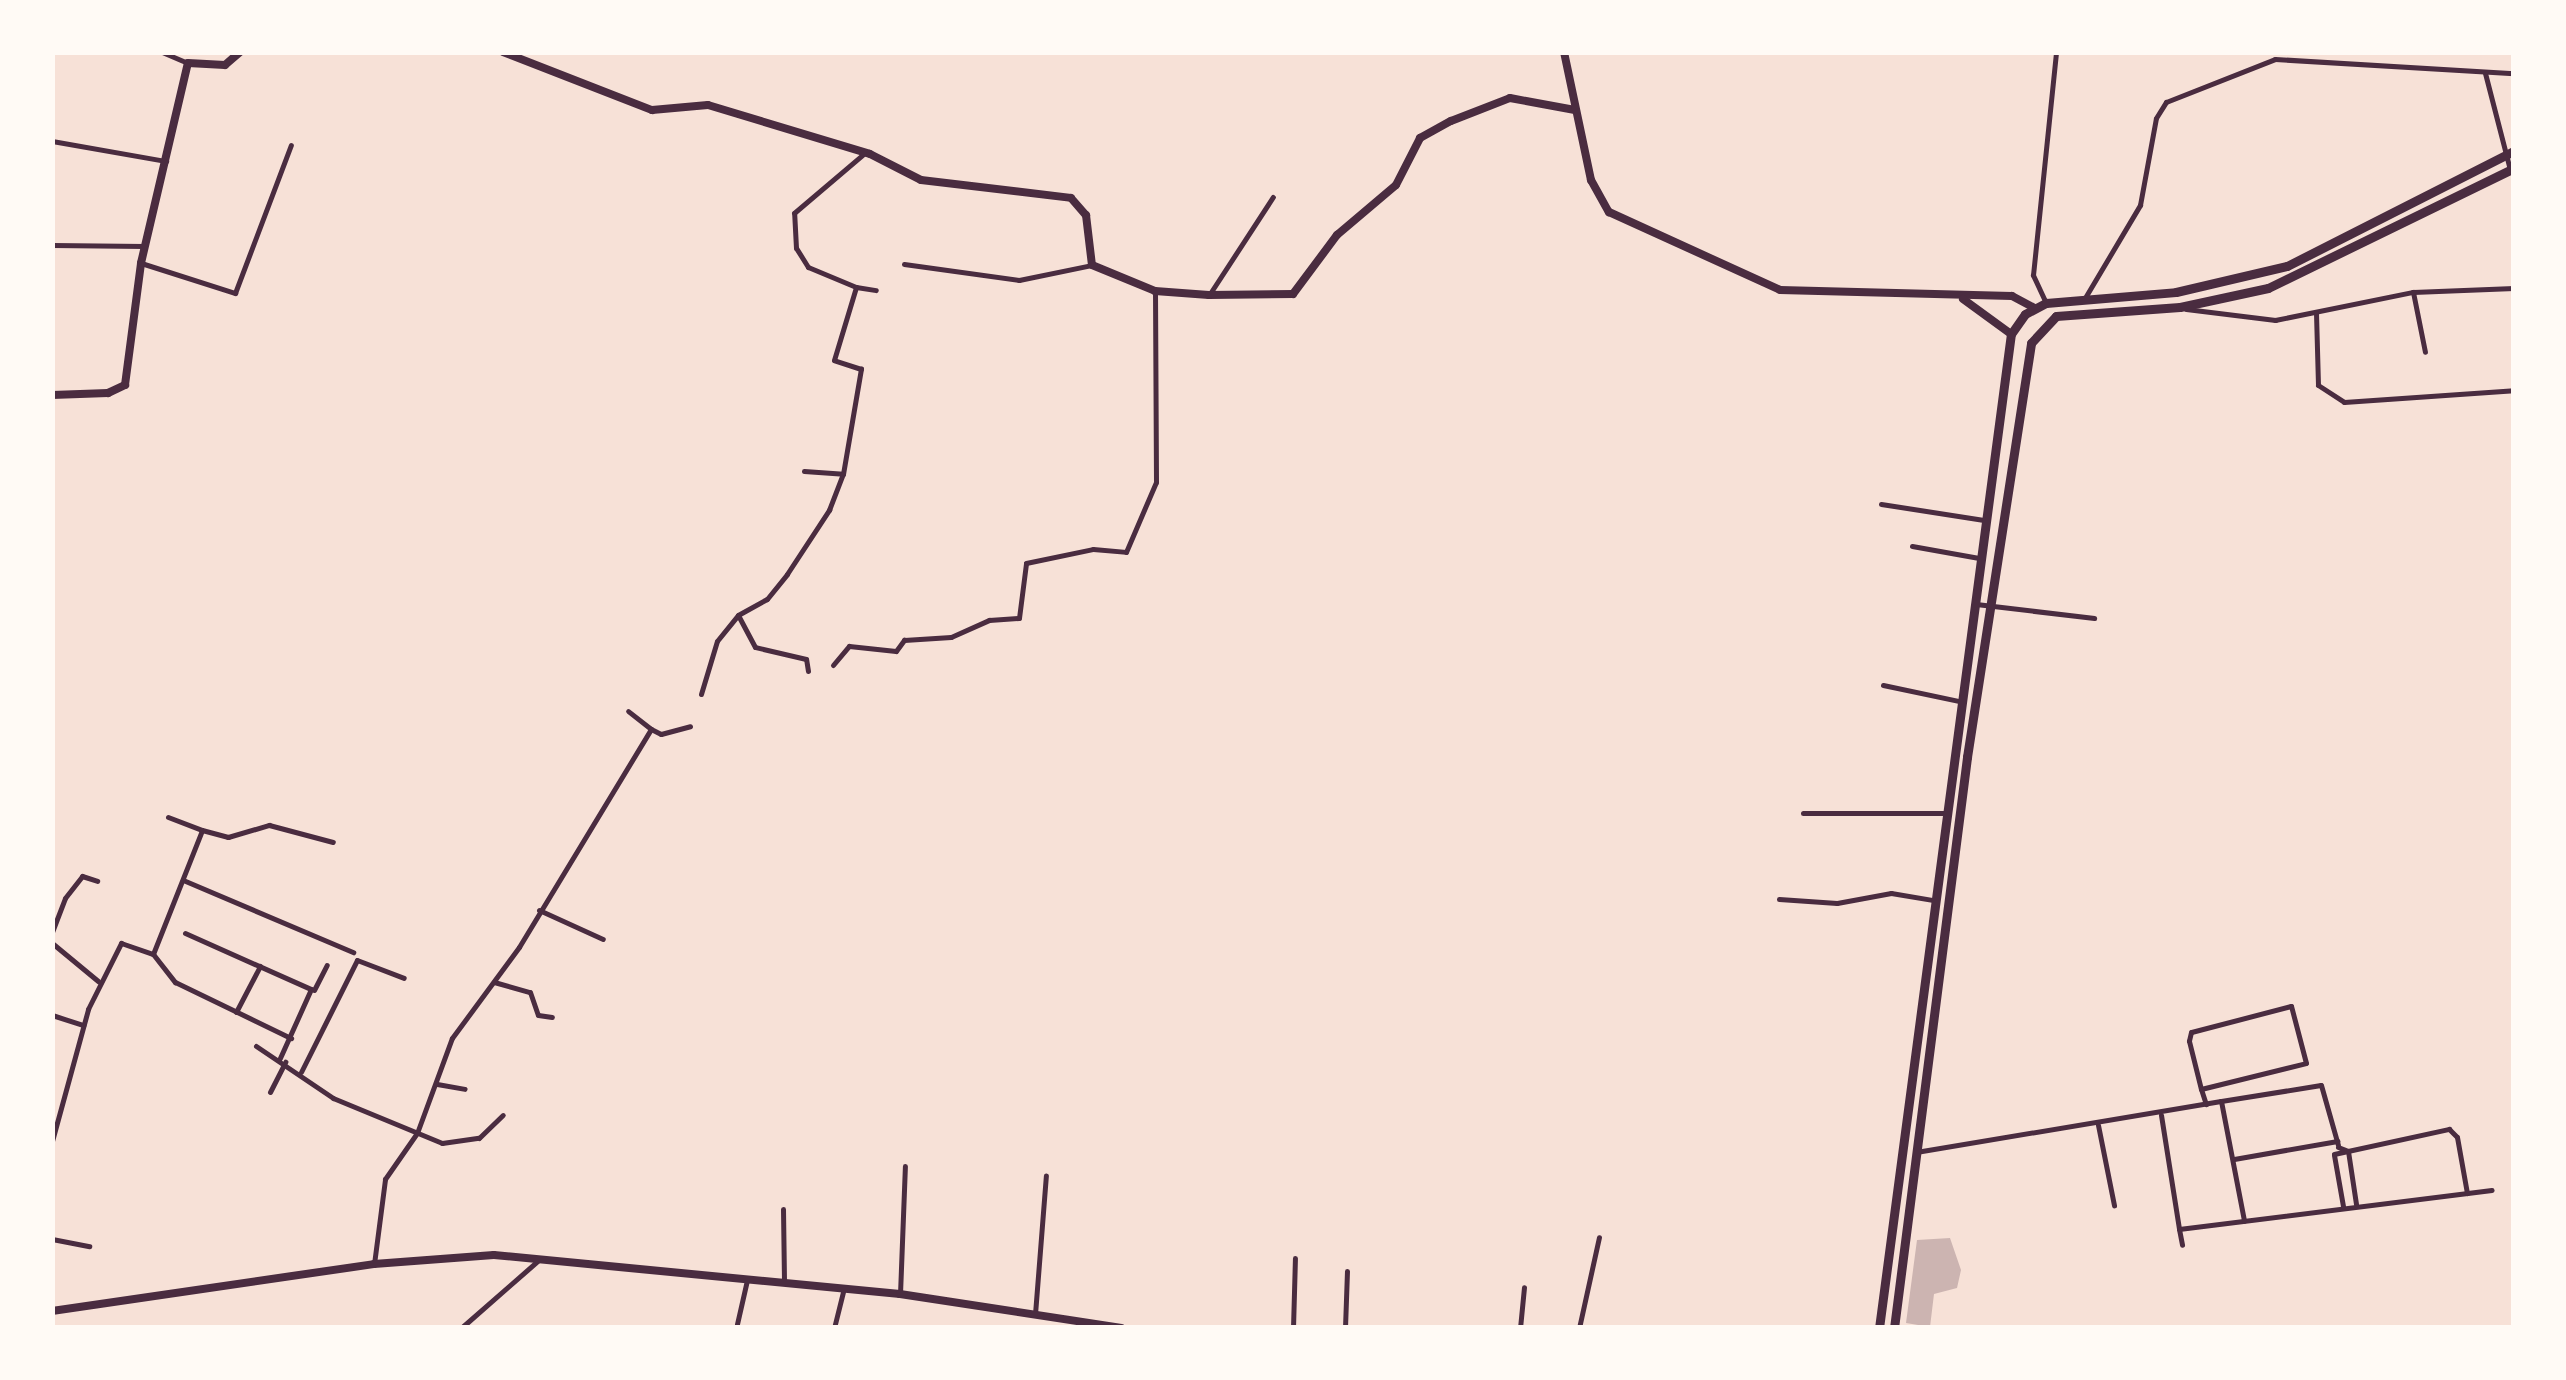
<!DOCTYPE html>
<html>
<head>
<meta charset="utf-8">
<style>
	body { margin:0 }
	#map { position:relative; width:2566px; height:1380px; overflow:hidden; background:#f7e1d7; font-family:Arial,sans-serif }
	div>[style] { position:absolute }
	.building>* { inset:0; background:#ccb4b1 }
	.minor>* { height:5px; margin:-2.5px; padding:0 2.5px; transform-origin:2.5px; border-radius:2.5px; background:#4a2c40 }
	.tertiary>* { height:8px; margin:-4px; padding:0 4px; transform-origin:4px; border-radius:4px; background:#4a2c40 }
	.secondary>* { height:8px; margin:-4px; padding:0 4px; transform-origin:4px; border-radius:4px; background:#4a2c40 }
	.trunk>* { height:9px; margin:-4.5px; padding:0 4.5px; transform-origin:4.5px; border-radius:4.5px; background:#4a2c40 }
	span { translate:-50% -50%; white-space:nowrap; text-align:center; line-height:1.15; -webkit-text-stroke:8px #fffaf5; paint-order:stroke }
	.frame { position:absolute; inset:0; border:55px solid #fffaf5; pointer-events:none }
</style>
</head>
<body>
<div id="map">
	<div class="building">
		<i style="clip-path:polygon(1950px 1238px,1961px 1270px,1957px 1288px,1934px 1294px,1930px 1327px,1906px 1323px,1917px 1240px)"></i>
	</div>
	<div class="minor">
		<i style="left:162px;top:52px;width:28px;rotate:23deg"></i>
		<i style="left:2485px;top:73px;width:100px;rotate:75.5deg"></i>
		<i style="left:52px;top:141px;width:116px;rotate:10deg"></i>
		<i style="left:52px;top:245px;width:92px;rotate:0.6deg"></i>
		<i style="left:141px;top:263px;width:99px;rotate:17.7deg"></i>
		<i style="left:235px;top:293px;width:158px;rotate:-69.3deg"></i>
		<i style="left:904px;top:264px;width:116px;rotate:7.9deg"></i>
		<i style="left:1019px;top:280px;width:75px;rotate:-11.6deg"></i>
		<i style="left:856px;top:287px;width:20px;rotate:9deg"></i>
		<i style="left:2413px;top:292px;width:61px;rotate:78.7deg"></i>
		<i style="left:1209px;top:295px;width:117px;rotate:-56.9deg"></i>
		<i style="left:2086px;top:296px;width:106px;rotate:-59.3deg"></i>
		<i style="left:2140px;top:205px;width:88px;rotate:-79.6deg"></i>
		<i style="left:2156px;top:118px;width:19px;rotate:-58deg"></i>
		<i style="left:2166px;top:102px;width:117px;rotate:-21.5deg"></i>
		<i style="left:2275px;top:59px;width:239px;rotate:3.4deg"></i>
		<i style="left:2046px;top:303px;width:31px;rotate:-115deg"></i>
		<i style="left:2033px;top:275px;width:224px;rotate:-84.1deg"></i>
		<i style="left:2186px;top:309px;width:90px;rotate:7deg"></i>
		<i style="left:2275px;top:320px;width:141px;rotate:-11.5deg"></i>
		<i style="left:2413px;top:292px;width:101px;rotate:-2.3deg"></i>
		<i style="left:2316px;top:313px;width:72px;rotate:88.4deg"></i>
		<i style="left:2318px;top:385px;width:31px;rotate:33deg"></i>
		<i style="left:2344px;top:402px;width:170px;rotate:-4deg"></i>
		<i style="left:804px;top:471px;width:39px;rotate:4deg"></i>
		<i style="left:843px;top:474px;width:107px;rotate:-80.3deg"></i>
		<i style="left:861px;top:369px;width:28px;rotate:-162deg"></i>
		<i style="left:834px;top:360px;width:76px;rotate:-73.2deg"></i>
		<i style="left:856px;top:287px;width:52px;rotate:-157.4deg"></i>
		<i style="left:808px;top:267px;width:22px;rotate:-122deg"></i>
		<i style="left:796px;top:248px;width:35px;rotate:-93deg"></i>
		<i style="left:794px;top:213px;width:94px;rotate:-40.3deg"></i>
		<i style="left:1881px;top:504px;width:104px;rotate:8.8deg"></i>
		<i style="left:1912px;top:546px;width:68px;rotate:10.2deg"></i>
		<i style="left:1976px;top:604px;width:119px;rotate:6.8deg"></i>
		<i style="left:833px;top:665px;width:25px;rotate:-50deg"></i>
		<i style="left:849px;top:646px;width:47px;rotate:6.1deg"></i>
		<i style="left:896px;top:651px;width:14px;rotate:-54deg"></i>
		<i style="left:904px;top:640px;width:47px;rotate:-3.7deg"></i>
		<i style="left:951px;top:637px;width:42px;rotate:-24.1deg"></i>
		<i style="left:989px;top:620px;width:30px;rotate:-4deg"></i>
		<i style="left:1019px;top:618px;width:55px;rotate:-82.7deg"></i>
		<i style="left:1026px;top:563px;width:68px;rotate:-11.8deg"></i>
		<i style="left:1093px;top:549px;width:33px;rotate:5deg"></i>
		<i style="left:1126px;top:552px;width:76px;rotate:-66.8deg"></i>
		<i style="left:1156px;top:482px;width:191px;rotate:-90.3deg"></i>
		<i style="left:808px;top:671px;width:12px;rotate:-99deg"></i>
		<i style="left:806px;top:659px;width:52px;rotate:-166.8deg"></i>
		<i style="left:755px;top:647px;width:36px;rotate:-118deg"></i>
		<i style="left:738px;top:615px;width:33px;rotate:-29deg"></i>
		<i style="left:767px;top:599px;width:32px;rotate:-51deg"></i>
		<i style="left:787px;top:574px;width:77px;rotate:-56.7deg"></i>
		<i style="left:829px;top:510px;width:39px;rotate:-69deg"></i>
		<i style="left:1883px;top:685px;width:78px;rotate:11.9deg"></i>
		<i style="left:701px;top:694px;width:55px;rotate:-73.2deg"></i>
		<i style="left:717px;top:641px;width:33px;rotate:-51deg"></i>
		<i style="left:651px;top:729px;width:11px;rotate:27deg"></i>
		<i style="left:661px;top:734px;width:30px;rotate:-15deg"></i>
		<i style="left:1803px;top:813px;width:141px"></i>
		<i style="left:168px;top:817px;width:36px;rotate:21deg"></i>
		<i style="left:183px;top:880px;width:185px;rotate:23deg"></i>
		<i style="left:1779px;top:899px;width:58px;rotate:3.9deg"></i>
		<i style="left:1837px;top:903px;width:55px;rotate:-10.5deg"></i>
		<i style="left:1891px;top:893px;width:43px;rotate:9.5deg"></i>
		<i style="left:539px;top:910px;width:70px;rotate:24.4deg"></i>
		<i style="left:52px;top:932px;width:36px;rotate:-69deg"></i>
		<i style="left:65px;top:898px;width:28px;rotate:-52deg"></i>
		<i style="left:82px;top:876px;width:16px;rotate:18deg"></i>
		<i style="left:185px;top:933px;width:138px;rotate:24deg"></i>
		<i style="left:311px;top:989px;width:76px;rotate:114.2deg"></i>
		<i style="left:52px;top:943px;width:60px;rotate:39.6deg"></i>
		<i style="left:153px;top:954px;width:133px;rotate:-68.4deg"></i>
		<i style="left:202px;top:830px;width:27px;rotate:15deg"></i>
		<i style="left:228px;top:837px;width:43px;rotate:-16.3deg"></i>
		<i style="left:269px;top:825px;width:66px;rotate:14.9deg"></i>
		<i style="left:494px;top:982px;width:37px;rotate:16deg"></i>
		<i style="left:530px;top:992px;width:24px;rotate:71deg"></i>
		<i style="left:538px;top:1015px;width:14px;rotate:8deg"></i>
		<i style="left:314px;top:990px;width:28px;rotate:-63deg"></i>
		<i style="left:236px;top:1012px;width:52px;rotate:-62.4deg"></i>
		<i style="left:52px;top:1015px;width:33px;rotate:18deg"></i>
		<i style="left:256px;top:1046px;width:93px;rotate:34deg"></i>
		<i style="left:333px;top:1098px;width:118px;rotate:22.4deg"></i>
		<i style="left:442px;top:1143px;width:37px;rotate:-8deg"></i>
		<i style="left:479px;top:1138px;width:33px;rotate:-44deg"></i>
		<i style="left:301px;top:1072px;width:125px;rotate:-63.4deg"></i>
		<i style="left:357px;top:960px;width:50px;rotate:21deg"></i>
		<i style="left:437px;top:1084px;width:28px;rotate:10deg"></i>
		<i style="left:2201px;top:1089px;width:108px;rotate:-13.9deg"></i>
		<i style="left:2306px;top:1063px;width:59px;rotate:-104.7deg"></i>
		<i style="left:2291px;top:1006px;width:103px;rotate:165.4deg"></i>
		<i style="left:2191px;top:1032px;width:9px;rotate:103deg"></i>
		<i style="left:2189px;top:1041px;width:49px;rotate:76deg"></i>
		<i style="left:2201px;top:1089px;width:16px;rotate:72deg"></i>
		<i style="left:270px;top:1092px;width:34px;rotate:-63deg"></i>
		<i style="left:2221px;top:1101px;width:101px;rotate:-9.1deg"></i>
		<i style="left:2321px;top:1085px;width:62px;rotate:74.2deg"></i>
		<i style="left:2161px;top:1115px;width:115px;rotate:81deg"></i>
		<i style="left:2179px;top:1229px;width:315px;rotate:-7.1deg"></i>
		<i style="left:2098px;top:1125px;width:82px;rotate:78.7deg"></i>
		<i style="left:52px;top:1141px;width:137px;rotate:-74.7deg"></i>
		<i style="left:88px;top:1009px;width:74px;rotate:-63.4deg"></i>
		<i style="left:121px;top:943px;width:34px;rotate:19deg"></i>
		<i style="left:153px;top:954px;width:36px;rotate:52deg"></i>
		<i style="left:175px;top:982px;width:129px;rotate:25.8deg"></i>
		<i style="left:2338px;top:1147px;width:11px;rotate:22deg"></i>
		<i style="left:2348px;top:1151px;width:54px;rotate:81.4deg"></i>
		<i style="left:1916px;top:1152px;width:309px;rotate:-9.5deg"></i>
		<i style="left:2221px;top:1101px;width:122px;rotate:79.1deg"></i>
		<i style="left:2334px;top:1154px;width:118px;rotate:-12.3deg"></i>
		<i style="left:2449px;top:1129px;width:11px;rotate:45deg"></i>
		<i style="left:2457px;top:1137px;width:57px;rotate:79.9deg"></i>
		<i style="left:2334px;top:1155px;width:52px;rotate:80deg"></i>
		<i style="left:2234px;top:1159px;width:105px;rotate:-9.9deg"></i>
		<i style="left:783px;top:1209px;width:72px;rotate:89.2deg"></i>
		<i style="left:2179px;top:1229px;width:16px;rotate:79deg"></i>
		<i style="left:52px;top:1239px;width:38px;rotate:11deg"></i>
		<i style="left:374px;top:1264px;width:86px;rotate:-82.6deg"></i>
		<i style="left:385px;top:1179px;width:56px;rotate:-55.2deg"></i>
		<i style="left:417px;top:1133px;width:101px;rotate:-69.8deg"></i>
		<i style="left:452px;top:1038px;width:113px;rotate:-53.6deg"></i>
		<i style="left:519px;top:947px;width:255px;rotate:-58.8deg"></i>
		<i style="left:651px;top:729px;width:29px;rotate:-142deg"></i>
		<i style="left:900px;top:1294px;width:128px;rotate:-87.8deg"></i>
		<i style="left:1035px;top:1314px;width:139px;rotate:-85.5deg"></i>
		<i style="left:737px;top:1324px;width:45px;rotate:-77.2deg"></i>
		<i style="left:461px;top:1328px;width:106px;rotate:-41.2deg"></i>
		<i style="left:834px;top:1328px;width:41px;rotate:-76deg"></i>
		<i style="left:1293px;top:1328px;width:70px;rotate:-88.4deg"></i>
		<i style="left:1345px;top:1328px;width:57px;rotate:-88deg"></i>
		<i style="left:1520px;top:1328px;width:41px;rotate:-84.4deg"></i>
		<i style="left:1579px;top:1328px;width:93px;rotate:-77.6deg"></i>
	</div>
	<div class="tertiary">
		<i style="left:503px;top:52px;width:160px;rotate:21.3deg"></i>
		<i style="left:652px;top:110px;width:56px;rotate:-5.1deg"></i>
		<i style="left:708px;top:105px;width:169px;rotate:16.8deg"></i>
		<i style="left:870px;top:154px;width:57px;rotate:27deg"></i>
		<i style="left:921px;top:180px;width:151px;rotate:6.8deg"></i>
		<i style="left:1071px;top:198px;width:23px;rotate:49deg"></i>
		<i style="left:1086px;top:215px;width:50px;rotate:83.2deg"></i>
		<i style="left:1092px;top:265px;width:68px;rotate:22.4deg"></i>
		<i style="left:1155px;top:291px;width:54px;rotate:4.2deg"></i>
		<i style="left:1209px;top:295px;width:84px;rotate:-0.7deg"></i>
		<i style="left:1293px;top:294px;width:74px;rotate:-53.3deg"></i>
		<i style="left:1337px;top:235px;width:77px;rotate:-40.3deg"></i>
		<i style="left:1396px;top:185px;width:53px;rotate:-62.9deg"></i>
		<i style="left:1420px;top:138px;width:35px;rotate:-29deg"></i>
		<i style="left:1451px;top:121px;width:63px;rotate:-21.3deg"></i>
		<i style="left:1510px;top:98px;width:66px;rotate:10.5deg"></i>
		<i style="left:1564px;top:52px;width:131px;rotate:78.1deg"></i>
		<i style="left:1591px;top:180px;width:37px;rotate:61deg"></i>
		<i style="left:1609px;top:212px;width:188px;rotate:24.5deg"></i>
		<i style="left:1780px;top:290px;width:232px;rotate:1.5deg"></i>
		<i style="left:2012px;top:296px;width:26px;rotate:28deg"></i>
		<i style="left:1963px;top:299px;width:59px;rotate:36.1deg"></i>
		<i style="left:52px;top:395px;width:56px;rotate:-2deg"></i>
		<i style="left:108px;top:393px;width:19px;rotate:-25deg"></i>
		<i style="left:125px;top:385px;width:123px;rotate:-82.5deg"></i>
		<i style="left:141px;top:263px;width:205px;rotate:-76.8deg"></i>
		<i style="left:188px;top:63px;width:37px;rotate:3deg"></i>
		<i style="left:225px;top:65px;width:20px;rotate:-41deg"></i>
	</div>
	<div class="secondary">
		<i style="left:52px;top:1311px;width:325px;rotate:-8.3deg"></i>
		<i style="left:374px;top:1264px;width:120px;rotate:-4.3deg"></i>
		<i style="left:494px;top:1255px;width:408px;rotate:5.5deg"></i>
		<i style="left:900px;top:1294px;width:224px;rotate:8.7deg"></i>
	</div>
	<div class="trunk">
		<i style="left:1879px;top:1328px;width:1003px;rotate:-82.44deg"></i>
		<i style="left:2011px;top:334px;width:24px;rotate:-55deg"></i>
		<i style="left:2025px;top:314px;width:24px;rotate:-28deg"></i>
		<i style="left:2046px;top:303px;width:130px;rotate:-4.8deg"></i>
		<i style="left:2176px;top:292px;width:114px;rotate:-13.2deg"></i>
		<i style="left:2287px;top:266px;width:254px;rotate:-26.9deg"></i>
		<i style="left:1894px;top:1328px;width:576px;rotate:-82.71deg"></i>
		<i style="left:1967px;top:757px;width:419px;rotate:-81.2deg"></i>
		<i style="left:2031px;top:343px;width:37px;rotate:-47deg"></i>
		<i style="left:2056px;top:316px;width:124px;rotate:-4.2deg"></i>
		<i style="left:2180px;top:307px;width:90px;rotate:-12.2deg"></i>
		<i style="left:2268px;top:288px;width:274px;rotate:-26deg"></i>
	</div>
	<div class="frame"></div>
</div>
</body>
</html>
